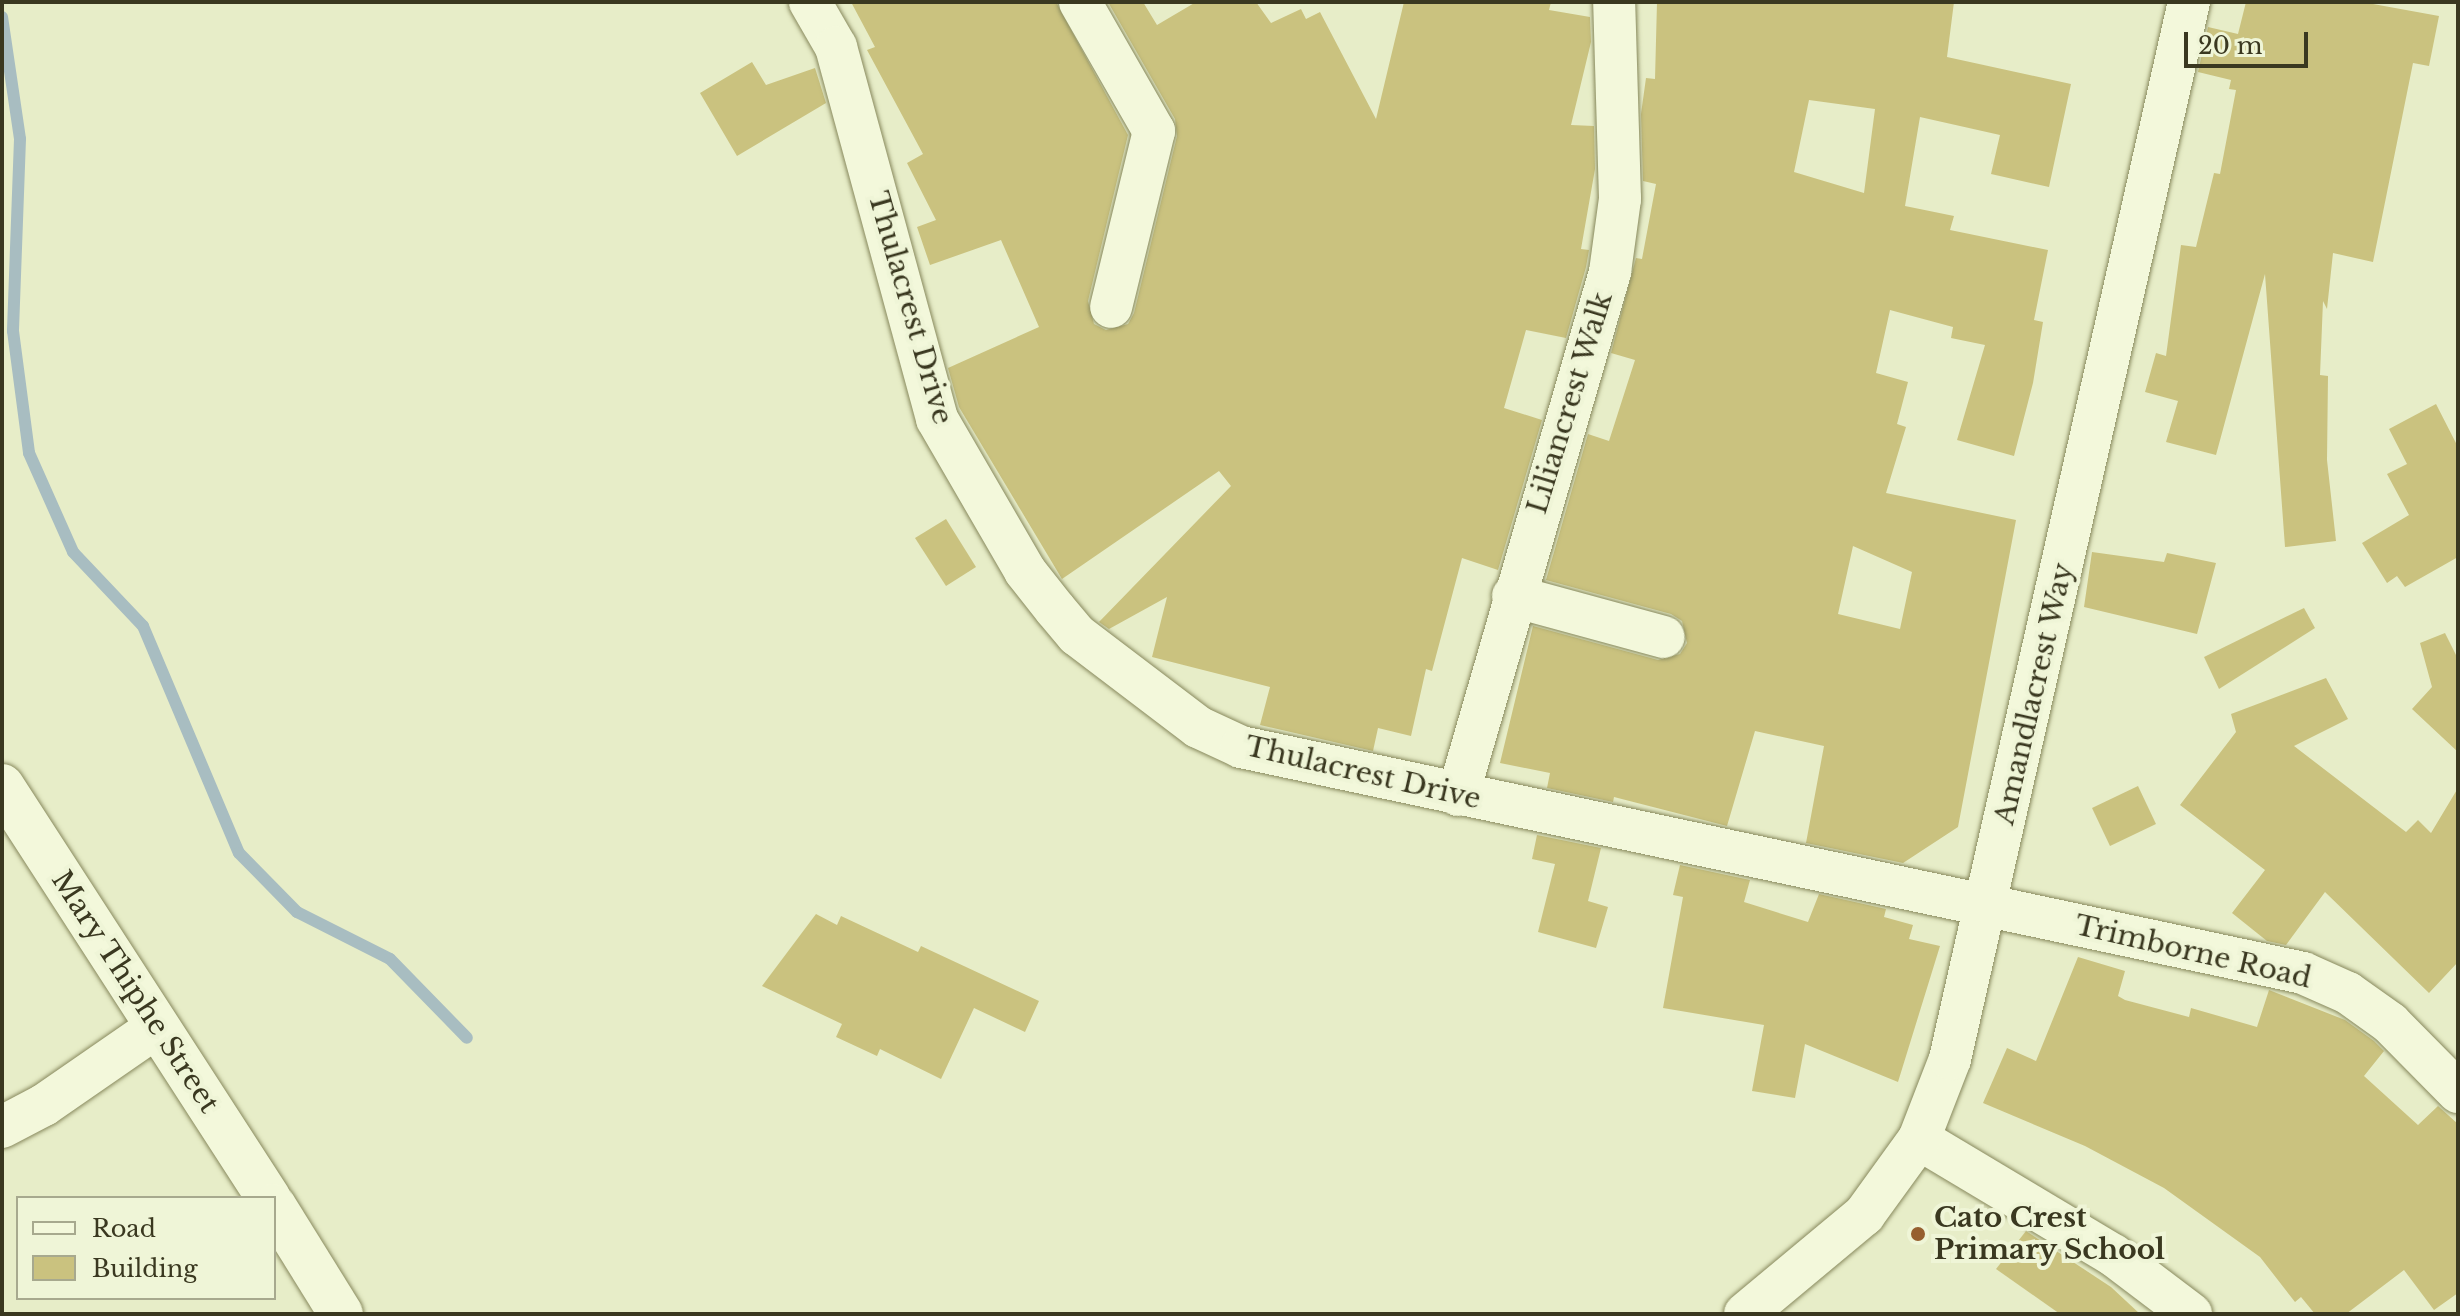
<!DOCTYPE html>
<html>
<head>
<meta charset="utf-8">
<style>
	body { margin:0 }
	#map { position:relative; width:2460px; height:1316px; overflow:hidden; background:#e7edc8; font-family:"Libre Baskerville",serif }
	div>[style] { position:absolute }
	.stream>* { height:12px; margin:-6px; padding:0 6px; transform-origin:6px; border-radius:6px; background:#a8bdc1 }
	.building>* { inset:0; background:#cac27f }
	.roads { filter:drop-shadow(0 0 2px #88895d) drop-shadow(0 0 2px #88895d) }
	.street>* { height:42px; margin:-21px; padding:0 21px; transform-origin:21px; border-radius:21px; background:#f3f8db }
	.secondary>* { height:44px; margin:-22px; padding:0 22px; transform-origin:22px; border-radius:22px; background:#f3f8db }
	.dots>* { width:22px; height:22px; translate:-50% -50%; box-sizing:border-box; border:4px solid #eff5d7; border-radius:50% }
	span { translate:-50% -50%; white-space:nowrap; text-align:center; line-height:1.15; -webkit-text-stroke:8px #eff5d7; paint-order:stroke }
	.street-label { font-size:28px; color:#3a3820 }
	.poi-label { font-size:28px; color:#3a3820; font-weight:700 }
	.left { translate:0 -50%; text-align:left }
	.frame { position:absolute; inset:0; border:4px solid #3a3820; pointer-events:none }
	.legend { position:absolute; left:16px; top:1196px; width:260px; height:104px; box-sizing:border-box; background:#eff5d7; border:2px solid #a7a98e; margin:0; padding:10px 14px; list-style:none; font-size:24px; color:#3a3820 }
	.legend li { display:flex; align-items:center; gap:16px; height:40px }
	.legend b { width:40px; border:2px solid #a7a98e }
	.scale { position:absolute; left:2184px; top:32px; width:124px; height:36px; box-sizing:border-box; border:4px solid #3a3820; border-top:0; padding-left:10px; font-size:24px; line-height:28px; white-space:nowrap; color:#3a3820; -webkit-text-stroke:6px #eff5d7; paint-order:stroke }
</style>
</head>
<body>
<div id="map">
	<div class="stream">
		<i style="left:2px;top:17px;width:123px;rotate:81.6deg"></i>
		<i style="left:20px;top:139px;width:192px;rotate:92.1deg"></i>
		<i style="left:13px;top:331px;width:123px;rotate:82.5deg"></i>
		<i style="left:29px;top:453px;width:108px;rotate:66deg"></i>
		<i style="left:73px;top:552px;width:102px;rotate:46.6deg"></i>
		<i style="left:143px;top:626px;width:246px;rotate:67.1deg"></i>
		<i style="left:239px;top:853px;width:83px;rotate:45.5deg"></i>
		<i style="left:297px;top:912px;width:104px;rotate:26.8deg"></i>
		<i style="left:390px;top:959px;width:110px;rotate:45.7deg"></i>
	</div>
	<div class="building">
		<i style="clip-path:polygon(851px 2px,1056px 2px,1128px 135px,1088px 301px,1094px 324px,1106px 330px,1128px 324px,1134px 313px,1177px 136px,1175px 119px,1108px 2px,1143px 2px,1157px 25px,1196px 2px,1256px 2px,1271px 23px,1301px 9px,1306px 19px,1320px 12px,1376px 119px,1404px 2px,1551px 2px,1549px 10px,1590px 17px,1591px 42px,1571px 125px,1594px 126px,1595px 169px,1581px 249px,1589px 250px,1586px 267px,1566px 338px,1526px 330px,1504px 408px,1542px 420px,1498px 570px,1462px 558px,1432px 671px,1426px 669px,1411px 736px,1378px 728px,1373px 751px,1260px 725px,1270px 687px,1152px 657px,1167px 597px,1109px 629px,1099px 622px,1231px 486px,1219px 471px,1062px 579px,959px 407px,948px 368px,1039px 327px,1001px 240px,930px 265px,917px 227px,936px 220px,907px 163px,923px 154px,867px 50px,875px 47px)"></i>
		<i style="clip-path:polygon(evenodd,1657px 2px,1954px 2px,1947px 57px,2071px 84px,2049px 187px,1991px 174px,2000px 135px,1920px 117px,1905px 206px,1954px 216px,1950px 230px,2048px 250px,2034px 320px,2043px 322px,2033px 383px,2014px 456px,1957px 440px,1985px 345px,1951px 338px,1953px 327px,1890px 310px,1876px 373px,1908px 382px,1897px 424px,1906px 427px,1886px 493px,2016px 520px,1958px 827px,1903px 863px,1806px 843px,1824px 746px,1755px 731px,1727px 826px,1614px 797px,1613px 802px,1547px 788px,1550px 773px,1500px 763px,1533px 626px,1658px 660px,1680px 654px,1687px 643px,1682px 621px,1671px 614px,1546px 580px,1588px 434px,1609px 441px,1635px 360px,1611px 353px,1636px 258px,1642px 259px,1656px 184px,1643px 181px,1641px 114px,1646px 78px,1655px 79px,1657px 2px,1809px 100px,1875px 109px,1864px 193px,1794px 172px,1809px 100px,1657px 2px,1853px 546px,1912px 572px,1900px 629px,1838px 614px,1853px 546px)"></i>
		<i style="clip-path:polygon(2246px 2px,2362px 2px,2439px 16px,2429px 66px,2413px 63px,2373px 262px,2333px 253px,2327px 309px,2323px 301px,2320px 375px,2328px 376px,2327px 460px,2336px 541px,2285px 547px,2265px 274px,2216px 455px,2166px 442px,2178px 401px,2145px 392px,2156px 353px,2166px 356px,2181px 245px,2196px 247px,2214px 173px,2220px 174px,2236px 90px,2229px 89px,2231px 80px,2198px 72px,2208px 27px,2238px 34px)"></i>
		<i style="clip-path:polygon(752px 62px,766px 85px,815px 68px,826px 103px,737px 156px,700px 93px)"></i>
		<i style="clip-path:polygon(2436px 404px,2458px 447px,2458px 557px,2405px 587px,2397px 576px,2387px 583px,2362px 543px,2409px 515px,2387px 474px,2407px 464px,2389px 429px)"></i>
		<i style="clip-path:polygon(946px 519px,976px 567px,946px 586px,915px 538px)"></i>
		<i style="clip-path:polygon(2092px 552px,2164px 562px,2167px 553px,2216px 563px,2197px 634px,2084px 607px)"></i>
		<i style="clip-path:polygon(2304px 608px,2315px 628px,2219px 689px,2204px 657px)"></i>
		<i style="clip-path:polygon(2445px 633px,2458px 659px,2458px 752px,2412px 709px,2432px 687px,2420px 643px)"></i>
		<i style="clip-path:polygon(2326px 678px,2348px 719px,2294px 746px,2406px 832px,2418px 820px,2431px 833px,2458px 788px,2458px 962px,2429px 993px,2325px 892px,2286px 945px,2267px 941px,2232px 913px,2265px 870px,2180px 805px,2236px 732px,2231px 714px)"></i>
		<i style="clip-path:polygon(2138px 786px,2156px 824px,2110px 846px,2092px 808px)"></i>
		<i style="clip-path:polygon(1537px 835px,1601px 848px,1588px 901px,1608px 907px,1596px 948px,1538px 932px,1555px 864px,1532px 859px)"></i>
		<i style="clip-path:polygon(1680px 865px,1750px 880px,1744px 902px,1808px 922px,1819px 894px,1886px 909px,1884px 917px,1913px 925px,1909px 939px,1940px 946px,1898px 1082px,1805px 1044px,1795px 1098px,1752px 1091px,1764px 1025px,1663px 1008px,1683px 897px,1673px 895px)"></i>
		<i style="clip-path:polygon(816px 914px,837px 925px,841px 916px,918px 952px,921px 946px,1039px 1001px,1025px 1032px,974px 1008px,941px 1079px,880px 1049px,877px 1056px,836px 1037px,842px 1024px,762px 986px)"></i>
		<i style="clip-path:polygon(2078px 957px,2125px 971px,2118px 996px,2125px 1000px,2189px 1017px,2191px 1008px,2257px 1027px,2269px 990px,2345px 1020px,2374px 1041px,2384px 1051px,2364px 1076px,2418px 1125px,2438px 1106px,2458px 1124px,2458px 1293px,2434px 1310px,2404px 1270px,2346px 1314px,2315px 1314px,2301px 1297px,2295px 1302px,2260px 1257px,2164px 1188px,2085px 1146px,1983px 1103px,2007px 1048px,2036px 1061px)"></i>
		<i style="clip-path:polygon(2026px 1231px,2111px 1287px,2140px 1314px,2060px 1314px,1996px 1269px)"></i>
	</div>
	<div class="roads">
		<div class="street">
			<i style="left:810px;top:2px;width:52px;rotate:60deg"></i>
			<i style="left:836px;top:47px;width:385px;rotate:74.8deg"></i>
			<i style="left:937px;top:419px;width:176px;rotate:59.9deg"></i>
			<i style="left:1025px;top:571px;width:48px;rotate:51.7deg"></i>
			<i style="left:1055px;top:609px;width:34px;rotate:50deg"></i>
			<i style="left:1077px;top:635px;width:152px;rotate:37.2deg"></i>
			<i style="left:1198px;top:727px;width:47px;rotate:24.9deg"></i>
			<i style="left:1241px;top:747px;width:1086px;rotate:12.01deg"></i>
			<i style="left:2303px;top:973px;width:49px;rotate:24deg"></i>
			<i style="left:2348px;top:993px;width:52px;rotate:35.5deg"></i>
			<i style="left:2390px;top:1023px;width:97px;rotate:45.4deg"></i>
			<i style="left:1080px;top:2px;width:149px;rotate:60.2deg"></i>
			<i style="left:1154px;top:131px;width:181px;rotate:103.7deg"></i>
			<i style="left:1513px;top:596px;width:156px;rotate:15.2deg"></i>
			<i style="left:1458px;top:795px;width:545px;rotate:-73.79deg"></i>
			<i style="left:1610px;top:272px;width:74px;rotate:-82.2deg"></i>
			<i style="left:1620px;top:199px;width:197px;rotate:-91.7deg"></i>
			<i style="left:2px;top:1127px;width:47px;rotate:-27.6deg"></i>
			<i style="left:44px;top:1105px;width:135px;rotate:-34.7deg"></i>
			<i style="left:1919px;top:1139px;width:226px;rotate:30.9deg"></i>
			<i style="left:2113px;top:1255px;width:98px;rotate:37.1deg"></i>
			<i style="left:1745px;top:1314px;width:155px;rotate:-39.8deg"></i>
			<i style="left:1864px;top:1215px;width:94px;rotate:-54.1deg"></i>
			<i style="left:1919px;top:1139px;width:86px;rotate:-68.8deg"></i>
			<i style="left:1950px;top:1059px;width:1084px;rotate:-77.26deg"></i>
		</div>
		<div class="secondary">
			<i style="left:2px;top:786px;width:491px;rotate:57.1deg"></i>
			<i style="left:274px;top:1206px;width:127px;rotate:58.2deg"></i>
		</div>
	</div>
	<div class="dots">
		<i style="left:1918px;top:1234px;background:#965f2f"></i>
	</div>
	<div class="street-label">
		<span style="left:910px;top:308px;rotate:74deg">Thulacrest Drive</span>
		<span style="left:1570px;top:403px;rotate:-73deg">Liliancrest Walk</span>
		<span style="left:2034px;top:694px;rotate:-77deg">Amandlacrest Way</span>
		<span style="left:1363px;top:773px;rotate:13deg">Thulacrest Drive</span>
		<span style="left:2193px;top:952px;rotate:13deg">Trimborne Road</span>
		<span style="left:135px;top:992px;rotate:57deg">Mary Thiphe Street</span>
	</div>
	<div class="poi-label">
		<span class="left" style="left:1934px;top:1234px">Cato Crest<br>Primary School</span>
	</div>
	<div class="frame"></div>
	<ul class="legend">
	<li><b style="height:10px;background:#f3f8db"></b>Road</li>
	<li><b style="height:22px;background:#cac27f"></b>Building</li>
	</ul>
	<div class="scale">20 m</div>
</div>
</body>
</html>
